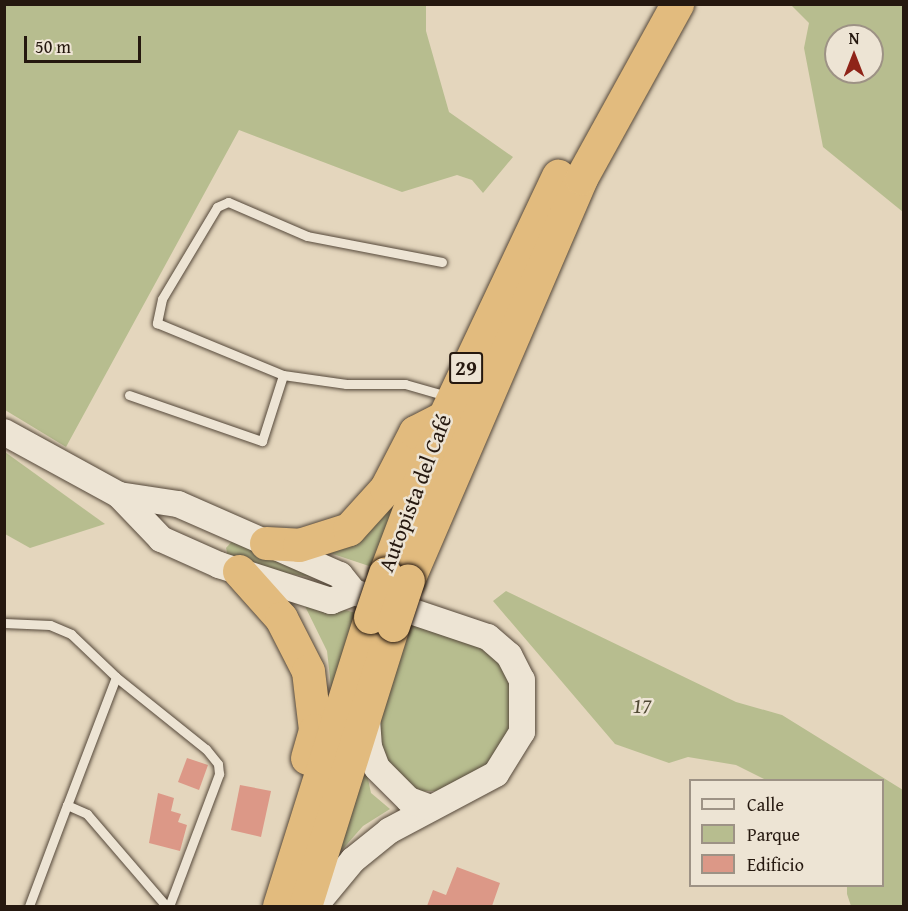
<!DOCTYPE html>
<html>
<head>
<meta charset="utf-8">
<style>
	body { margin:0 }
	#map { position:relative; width:908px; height:911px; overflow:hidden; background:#e4d6bd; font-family:"Gentium Book Plus",serif }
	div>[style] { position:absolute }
	.green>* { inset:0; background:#b7bd8f }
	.building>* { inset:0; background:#dc9887 }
	.roads { filter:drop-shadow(0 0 2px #55483a) drop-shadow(0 0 2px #55483a) }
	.lane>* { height:9px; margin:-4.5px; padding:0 4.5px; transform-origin:4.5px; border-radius:4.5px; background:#ede4d4 }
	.secondary>* { height:26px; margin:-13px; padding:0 13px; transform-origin:13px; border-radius:13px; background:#ede4d4 }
	.highway>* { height:33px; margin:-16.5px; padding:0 16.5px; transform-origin:16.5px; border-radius:16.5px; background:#e2bb7e }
	.bridges { filter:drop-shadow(0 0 2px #25180f) drop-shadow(0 0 2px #25180f) }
	.highway-bridge>* { height:33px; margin:-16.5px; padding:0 16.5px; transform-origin:16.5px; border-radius:16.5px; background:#e2bb7e }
	span { translate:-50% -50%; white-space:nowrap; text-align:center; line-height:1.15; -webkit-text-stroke:5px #ede4d4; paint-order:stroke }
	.shield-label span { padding:2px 4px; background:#ede4d4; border:2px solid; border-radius:4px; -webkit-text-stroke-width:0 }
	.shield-label { font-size:21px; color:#25180f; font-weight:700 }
	.street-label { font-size:22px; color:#25180f }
	.park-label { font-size:22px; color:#514a35; font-style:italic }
	.frame { position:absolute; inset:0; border:6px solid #25180f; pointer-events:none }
	.legend { position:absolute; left:689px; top:779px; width:195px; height:108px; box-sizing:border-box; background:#ede4d4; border:2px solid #9d9285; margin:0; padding:8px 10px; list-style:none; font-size:18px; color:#25180f }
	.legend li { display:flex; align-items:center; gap:12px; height:30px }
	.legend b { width:30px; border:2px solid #9d9285 }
	.north { position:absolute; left:824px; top:24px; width:60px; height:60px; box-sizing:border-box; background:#ede4d4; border:2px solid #9d9285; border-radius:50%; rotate:0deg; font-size:16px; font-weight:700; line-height:24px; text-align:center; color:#25180f }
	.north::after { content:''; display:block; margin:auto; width:21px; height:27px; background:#8f2418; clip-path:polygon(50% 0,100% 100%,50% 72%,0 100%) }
	.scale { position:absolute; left:24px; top:36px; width:117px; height:27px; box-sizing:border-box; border:3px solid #25180f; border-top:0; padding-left:8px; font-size:18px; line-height:21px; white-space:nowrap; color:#25180f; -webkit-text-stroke:4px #ede4d4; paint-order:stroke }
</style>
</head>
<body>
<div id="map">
	<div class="green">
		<i style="clip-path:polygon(5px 4px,426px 5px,426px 31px,449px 112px,513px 157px,483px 193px,472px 180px,457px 175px,402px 192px,239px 130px,66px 447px,5px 410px)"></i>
		<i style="clip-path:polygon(evenodd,791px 5px,903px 5px,903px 212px,823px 147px,804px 48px,809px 23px,791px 5px,836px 36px,872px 36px,872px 72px,836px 72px,836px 36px)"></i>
		<i style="clip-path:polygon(5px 452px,105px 524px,30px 548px,5px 534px)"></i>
		<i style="clip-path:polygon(397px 498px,372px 567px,324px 551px)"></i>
		<i style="clip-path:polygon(234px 539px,325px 579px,230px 565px,226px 548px)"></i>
		<i style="clip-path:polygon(506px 591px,736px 702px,782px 715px,903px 790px,903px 906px,851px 906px,847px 894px,847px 886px,882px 886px,882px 780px,766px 780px,736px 765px,688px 757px,669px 763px,615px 744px,493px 601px)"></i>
		<i style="clip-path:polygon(301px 598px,356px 613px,332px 695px,327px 651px)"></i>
		<i style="clip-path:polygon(412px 624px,491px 650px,508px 672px,512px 714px,506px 738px,478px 777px,445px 791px,418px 791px,395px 775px,383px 749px,379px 721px)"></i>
		<i style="clip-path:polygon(365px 765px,371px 793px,390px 809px,363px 826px,333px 860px)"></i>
	</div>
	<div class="building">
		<i style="clip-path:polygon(187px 758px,208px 765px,199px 790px,178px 782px)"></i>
		<i style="clip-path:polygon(240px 785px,271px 791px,261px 837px,231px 830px)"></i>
		<i style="clip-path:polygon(158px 793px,174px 798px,171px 811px,181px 814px,178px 822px,187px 825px,180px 851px,149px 843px)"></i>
		<i style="clip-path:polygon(457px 867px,500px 883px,492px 906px,427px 906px,433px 890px,446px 895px)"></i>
	</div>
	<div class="roads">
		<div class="lane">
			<i style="left:442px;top:262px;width:137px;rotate:-169.1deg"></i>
			<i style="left:307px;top:236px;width:86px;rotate:-156.7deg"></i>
			<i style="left:228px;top:202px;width:12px;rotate:156deg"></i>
			<i style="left:217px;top:207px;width:107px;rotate:120.9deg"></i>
			<i style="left:162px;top:299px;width:25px;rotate:102deg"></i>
			<i style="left:157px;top:323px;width:136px;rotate:22.4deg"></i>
			<i style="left:283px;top:375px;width:64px;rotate:8.1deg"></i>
			<i style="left:346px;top:384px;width:59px"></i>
			<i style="left:405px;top:384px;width:44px;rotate:15.9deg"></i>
			<i style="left:129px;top:395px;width:141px;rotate:19.1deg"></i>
			<i style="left:262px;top:441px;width:69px;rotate:-72.3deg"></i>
			<i style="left:4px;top:623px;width:46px;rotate:2.5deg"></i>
			<i style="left:50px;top:625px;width:23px;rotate:23deg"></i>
			<i style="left:71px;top:634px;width:62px;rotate:43.7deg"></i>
			<i style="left:116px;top:677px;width:137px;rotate:110.9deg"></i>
			<i style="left:116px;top:677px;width:115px;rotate:38.7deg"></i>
			<i style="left:206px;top:749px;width:19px;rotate:51deg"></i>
			<i style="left:218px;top:764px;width:10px;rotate:84deg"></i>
			<i style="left:219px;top:774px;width:141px;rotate:110.7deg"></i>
			<i style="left:29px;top:906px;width:108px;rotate:-69.4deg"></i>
			<i style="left:67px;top:805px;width:22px;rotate:24deg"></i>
			<i style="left:87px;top:814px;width:121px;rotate:49.3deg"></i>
		</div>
		<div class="secondary">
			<i style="left:4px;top:432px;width:131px;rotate:28.7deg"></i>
			<i style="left:119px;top:495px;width:61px;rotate:46.3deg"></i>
			<i style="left:161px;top:539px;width:64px;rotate:24.1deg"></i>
			<i style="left:219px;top:565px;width:118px;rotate:17.8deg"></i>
			<i style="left:331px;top:601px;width:25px;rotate:-21deg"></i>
			<i style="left:119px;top:495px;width:60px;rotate:8.7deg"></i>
			<i style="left:178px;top:504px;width:177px;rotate:23.7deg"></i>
			<i style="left:340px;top:575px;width:22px;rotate:51deg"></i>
			<i style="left:354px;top:592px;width:141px;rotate:18.6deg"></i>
			<i style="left:488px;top:637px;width:28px;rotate:41deg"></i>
			<i style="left:509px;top:655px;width:28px;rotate:63deg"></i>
			<i style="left:522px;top:680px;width:52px;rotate:90deg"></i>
			<i style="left:522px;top:732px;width:49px;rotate:121.8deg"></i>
			<i style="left:496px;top:774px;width:121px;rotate:152deg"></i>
			<i style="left:389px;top:831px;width:46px;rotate:141.1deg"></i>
			<i style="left:353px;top:860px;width:60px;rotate:129.6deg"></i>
			<i style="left:367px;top:719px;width:28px;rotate:86deg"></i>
			<i style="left:369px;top:747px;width:22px;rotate:69deg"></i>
			<i style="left:377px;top:768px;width:45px;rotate:45deg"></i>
			<i style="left:409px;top:800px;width:23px;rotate:20deg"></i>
		</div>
		<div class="highway">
			<i style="left:266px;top:543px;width:33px;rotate:3deg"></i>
			<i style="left:299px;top:545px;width:52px;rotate:-17.7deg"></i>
			<i style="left:349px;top:529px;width:55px;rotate:-47.9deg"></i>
			<i style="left:386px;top:488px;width:63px;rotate:-62.6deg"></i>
			<i style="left:415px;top:432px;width:28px;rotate:-27deg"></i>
			<i style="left:239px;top:571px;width:63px;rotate:48.2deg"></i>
			<i style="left:281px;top:618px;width:59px;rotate:63deg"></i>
			<i style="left:308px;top:671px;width:59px;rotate:83.2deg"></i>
			<i style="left:315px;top:730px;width:29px;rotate:106deg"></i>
			<i style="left:385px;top:573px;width:167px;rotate:-69.3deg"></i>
			<i style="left:444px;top:417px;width:267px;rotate:-64.7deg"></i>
			<i style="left:408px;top:580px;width:438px;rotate:-66.7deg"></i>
			<i style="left:581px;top:178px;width:199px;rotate:-61.1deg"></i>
			<i style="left:279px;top:906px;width:303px;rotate:-72.5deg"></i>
			<i style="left:305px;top:906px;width:294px;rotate:-72.6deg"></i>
		</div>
	</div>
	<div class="bridges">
		<div class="highway-bridge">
			<i style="left:370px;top:617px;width:46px;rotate:-71.2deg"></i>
			<i style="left:393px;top:625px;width:47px;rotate:-71.6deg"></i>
		</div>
	</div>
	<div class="shield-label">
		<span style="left:466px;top:368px">29</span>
	</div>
	<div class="street-label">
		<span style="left:415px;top:493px;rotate:-69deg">Autopista del Café</span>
	</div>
	<div class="park-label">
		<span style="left:642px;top:706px">17</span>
	</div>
	<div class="frame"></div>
	<ul class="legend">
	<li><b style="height:8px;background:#ede4d4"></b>Calle</li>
	<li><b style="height:16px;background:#b7bd8f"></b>Parque</li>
	<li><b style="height:16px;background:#dc9887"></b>Edificio</li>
	</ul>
	<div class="north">N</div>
	<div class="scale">50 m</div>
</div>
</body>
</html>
